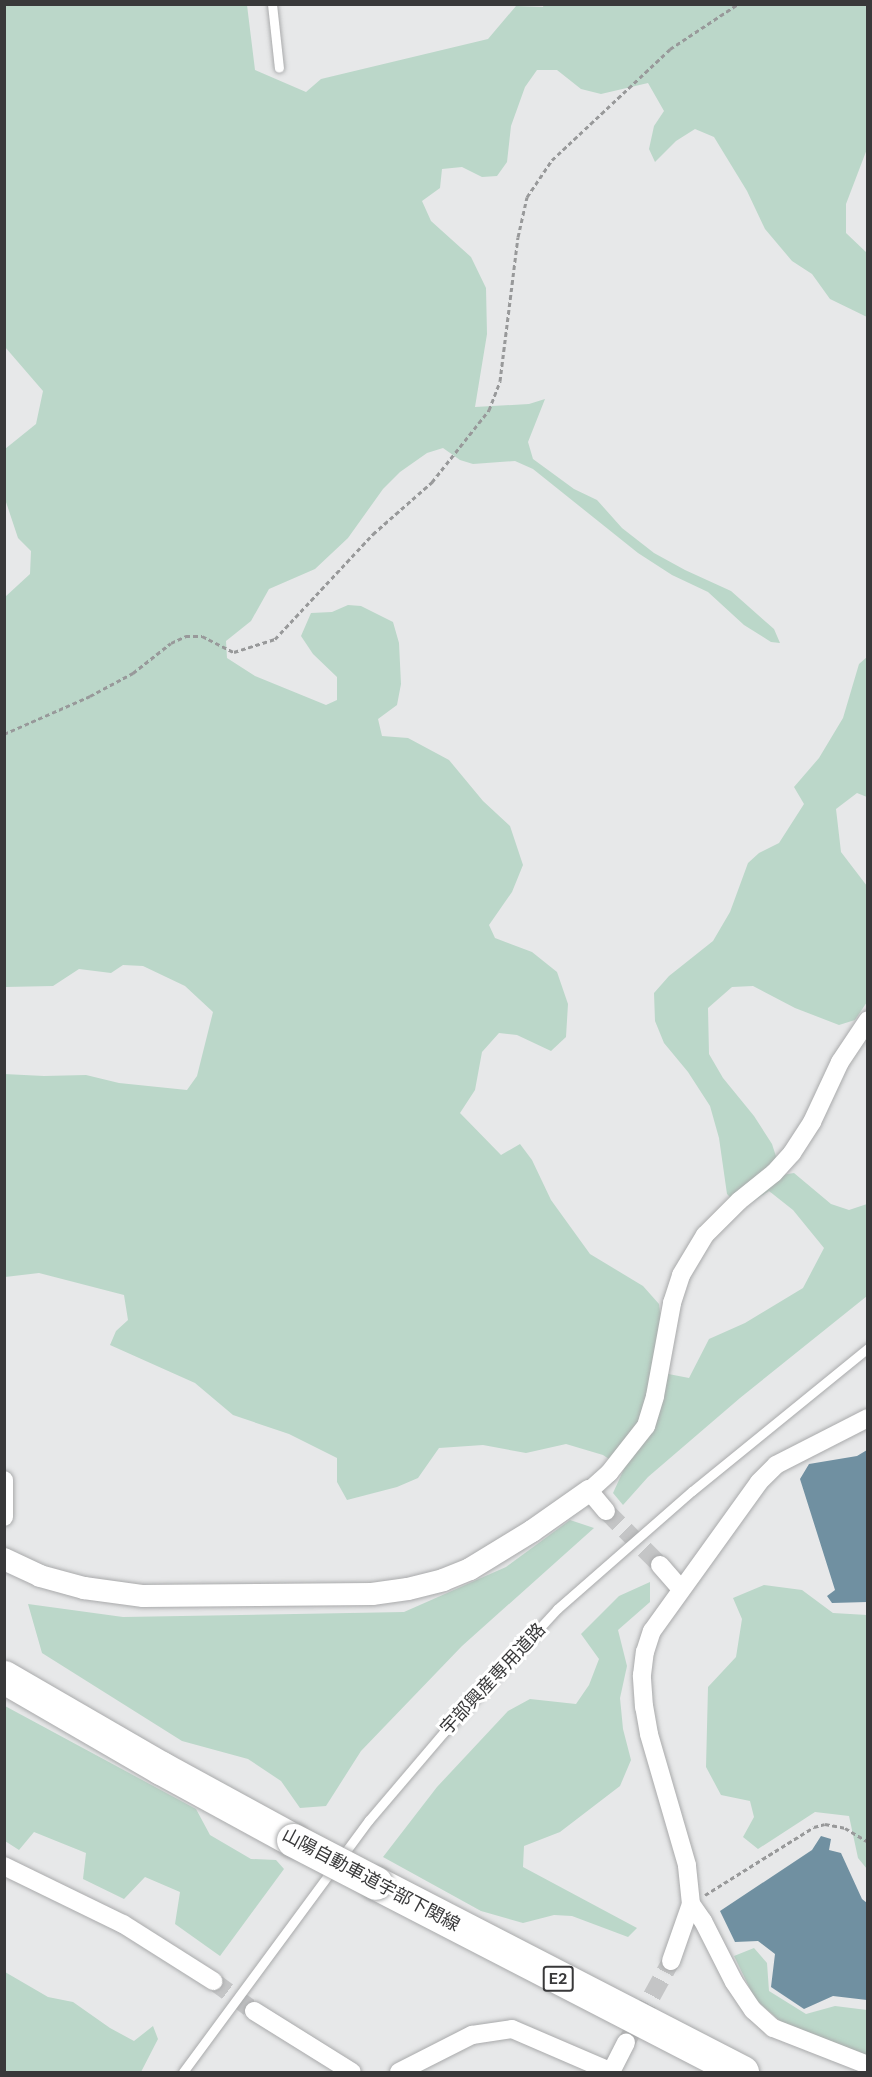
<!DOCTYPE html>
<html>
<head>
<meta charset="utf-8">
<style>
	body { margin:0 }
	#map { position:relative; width:872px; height:2077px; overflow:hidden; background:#e7e8e9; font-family:"DM Sans","Noto Sans JP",sans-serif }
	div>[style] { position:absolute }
	.green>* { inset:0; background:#bbd7c9 }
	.water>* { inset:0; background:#7090a1 }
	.minor-tunnel>* { height:18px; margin-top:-9px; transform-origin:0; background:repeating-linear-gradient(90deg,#c4c5c6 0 18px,transparent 0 27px) }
	.path>* { height:3px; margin-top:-1.5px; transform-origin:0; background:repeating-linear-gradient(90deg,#98999a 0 4.5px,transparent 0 7.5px) }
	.roads { filter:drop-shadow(0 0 2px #a9aaab) drop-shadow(0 0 2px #a9aaab) }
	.service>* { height:9px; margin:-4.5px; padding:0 4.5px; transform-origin:4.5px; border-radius:4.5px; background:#fff }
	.minor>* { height:18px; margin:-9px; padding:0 9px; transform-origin:9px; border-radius:9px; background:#fff }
	.tertiary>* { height:22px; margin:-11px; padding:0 11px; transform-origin:11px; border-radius:11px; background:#fff }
	.motorway>* { height:33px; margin:-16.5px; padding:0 16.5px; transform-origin:16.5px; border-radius:16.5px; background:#fff }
	.bridges { filter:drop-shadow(0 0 2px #a9aaab) drop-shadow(0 0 2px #a9aaab) }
	.motorway-bridge>* { height:33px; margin:-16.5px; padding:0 16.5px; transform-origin:16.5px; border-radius:16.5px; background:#fff }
	span { translate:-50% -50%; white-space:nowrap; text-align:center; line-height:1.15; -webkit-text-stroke:6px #fff; paint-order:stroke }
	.shield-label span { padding:2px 4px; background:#fff; border:2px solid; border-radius:4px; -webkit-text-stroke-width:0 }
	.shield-label { font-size:16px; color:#39393a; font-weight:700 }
	.street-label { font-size:18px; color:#39393a }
	.frame { position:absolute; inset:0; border:6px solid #39393a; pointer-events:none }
</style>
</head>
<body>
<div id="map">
	<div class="green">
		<i style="clip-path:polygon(544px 4px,867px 5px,867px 149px,846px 204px,846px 233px,867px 253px,867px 317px,830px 299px,812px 274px,792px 261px,765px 229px,747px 191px,714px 137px,695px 129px,676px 141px,655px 162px,649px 149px,654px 126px,664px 111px,648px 83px,601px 94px,581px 89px,557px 70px,537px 70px,525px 87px,511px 126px,507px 162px,497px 176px,482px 177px,462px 167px,442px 169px,440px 188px,422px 201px,431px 221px,471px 257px,486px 288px,487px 334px,475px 407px,529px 404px,545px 399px,528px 442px,533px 459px,574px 489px,597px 500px,622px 528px,654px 553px,685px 570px,731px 591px,774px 629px,780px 643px,771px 642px,744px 625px,708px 592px,672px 575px,638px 553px,533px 469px,515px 461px,473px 464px,460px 460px,443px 448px,427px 453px,400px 472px,383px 489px,348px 538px,315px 569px,269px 589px,251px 621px,226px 641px,227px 658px,255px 676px,326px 705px,337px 700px,337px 677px,313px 654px,301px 636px,311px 613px,332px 612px,348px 605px,361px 606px,393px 622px,399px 643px,401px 684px,397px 705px,378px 719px,382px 736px,408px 738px,449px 760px,483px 801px,510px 826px,523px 865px,512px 892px,489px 925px,495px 938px,532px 952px,557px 972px,568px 1004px,566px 1037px,551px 1051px,517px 1035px,499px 1033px,482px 1052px,475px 1090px,460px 1113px,501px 1155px,520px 1144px,532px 1160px,551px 1200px,590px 1254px,643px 1286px,659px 1304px,662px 1327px,653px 1371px,689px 1378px,709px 1339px,745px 1323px,803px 1288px,824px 1248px,793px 1210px,769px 1191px,742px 1209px,727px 1194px,719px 1138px,710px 1106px,688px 1072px,664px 1043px,655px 1021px,654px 993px,669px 976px,713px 941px,730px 912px,748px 863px,759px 853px,779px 843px,804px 804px,794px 787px,819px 758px,843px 718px,859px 664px,867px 657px,867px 797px,857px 793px,836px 809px,841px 852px,867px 886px,867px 1002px,855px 1020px,839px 1025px,795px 1008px,753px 986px,732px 987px,708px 1008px,709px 1054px,723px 1078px,754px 1116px,772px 1144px,782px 1175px,794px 1173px,831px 1204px,849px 1210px,867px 1204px,867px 1296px,740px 1398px,648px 1477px,623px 1505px,613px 1493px,624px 1469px,603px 1455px,566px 1444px,526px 1453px,483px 1445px,439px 1448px,418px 1478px,397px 1487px,347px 1500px,337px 1482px,337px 1458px,289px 1434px,233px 1415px,195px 1383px,110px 1345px,116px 1331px,128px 1320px,124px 1295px,39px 1273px,5px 1277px,4px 1074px,44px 1076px,86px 1075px,119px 1083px,187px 1090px,197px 1076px,213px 1012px,185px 986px,143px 966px,123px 965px,111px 973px,79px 969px,53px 986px,5px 987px,5px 597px,30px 574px,31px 551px,18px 538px,5px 499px,5px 449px,36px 424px,43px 391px,5px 347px,5px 5px,247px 5px,255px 70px,306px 92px,321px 79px,488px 39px,516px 6px,543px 7px)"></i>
		<i style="clip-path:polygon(570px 1520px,594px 1528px,462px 1646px,361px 1751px,326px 1806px,300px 1808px,281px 1781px,248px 1759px,182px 1741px,42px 1653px,28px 1604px,123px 1617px,404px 1612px,506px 1567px)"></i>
		<i style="clip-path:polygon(650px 1582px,650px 1602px,618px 1630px,627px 1666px,620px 1698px,623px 1729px,631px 1760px,620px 1786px,560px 1832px,524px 1846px,523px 1867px,637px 1928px,628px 1937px,572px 1916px,554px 1915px,523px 1923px,481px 1911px,383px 1857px,437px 1787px,508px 1711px,530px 1699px,576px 1704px,589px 1685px,599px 1659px,581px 1634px,619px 1596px)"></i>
		<i style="clip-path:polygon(764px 1585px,802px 1590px,833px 1613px,867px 1615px,867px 1869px,858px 1858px,849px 1816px,815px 1812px,758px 1849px,743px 1837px,754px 1817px,750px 1801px,721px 1795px,706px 1767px,708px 1687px,736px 1657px,742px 1619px,733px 1598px)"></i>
		<i style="clip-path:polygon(5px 1706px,196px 1809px,210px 1835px,251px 1859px,276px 1860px,284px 1869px,220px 1956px,175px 1924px,180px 1892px,145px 1877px,124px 1899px,83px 1879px,86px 1853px,34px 1832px,19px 1850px,5px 1841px)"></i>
		<i style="clip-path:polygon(754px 1948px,767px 1963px,769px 1991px,806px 2014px,835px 2006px,867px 2010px,867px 2058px,787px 2027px,755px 1999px,734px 1956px)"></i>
		<i style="clip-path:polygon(5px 1972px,48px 1997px,73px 2002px,110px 2028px,134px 2041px,153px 2026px,158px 2039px,141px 2072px,5px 2072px)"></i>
	</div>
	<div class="water">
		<i style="clip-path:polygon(867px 1450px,867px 1602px,832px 1603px,827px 1596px,835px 1590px,800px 1479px,809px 1464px,857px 1456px)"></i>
		<i style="clip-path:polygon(821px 1836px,831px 1839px,829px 1850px,841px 1853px,862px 1899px,867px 1903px,867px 2000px,833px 1996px,804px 2009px,771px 1987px,775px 1954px,758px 1941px,735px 1942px,720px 1911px,812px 1850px)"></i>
	</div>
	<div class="minor-tunnel">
		<i style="left:606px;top:1511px;width:76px;rotate:45deg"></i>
		<i style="left:213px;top:1981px;width:51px;rotate:36.2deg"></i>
		<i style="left:626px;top:2043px;width:94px;rotate:-61.2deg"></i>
	</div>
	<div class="path">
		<i style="left:4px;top:734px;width:94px;rotate:-23.8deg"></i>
		<i style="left:90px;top:696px;width:49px;rotate:-28.1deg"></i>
		<i style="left:133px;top:673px;width:48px;rotate:-38.3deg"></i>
		<i style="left:171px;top:643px;width:17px;rotate:-25deg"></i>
		<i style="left:186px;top:636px;width:16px"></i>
		<i style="left:202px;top:636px;width:36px;rotate:27deg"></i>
		<i style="left:234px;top:652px;width:43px;rotate:-17.6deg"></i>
		<i style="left:275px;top:639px;width:144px;rotate:-47deg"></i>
		<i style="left:373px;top:534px;width:79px;rotate:-41.4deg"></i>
		<i style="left:432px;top:482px;width:92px;rotate:-51.6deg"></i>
		<i style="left:489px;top:410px;width:31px;rotate:-69deg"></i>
		<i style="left:500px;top:381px;width:145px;rotate:-82.9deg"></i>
		<i style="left:518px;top:237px;width:41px;rotate:-77.3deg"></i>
		<i style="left:527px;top:197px;width:45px;rotate:-56deg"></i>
		<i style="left:552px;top:160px;width:162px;rotate:-43.2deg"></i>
		<i style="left:670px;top:49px;width:82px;rotate:-33.5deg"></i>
		<i style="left:705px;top:1895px;width:128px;rotate:-32deg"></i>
		<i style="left:814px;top:1827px;width:11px;rotate:-15deg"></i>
		<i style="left:825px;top:1824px;width:20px;rotate:11deg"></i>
		<i style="left:845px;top:1828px;width:27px;rotate:31deg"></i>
	</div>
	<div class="roads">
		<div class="service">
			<i style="left:272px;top:4px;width:64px;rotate:83.8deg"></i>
			<i style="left:183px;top:2072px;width:313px;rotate:-53.6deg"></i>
			<i style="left:369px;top:1820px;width:116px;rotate:-49.6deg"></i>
			<i style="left:444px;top:1732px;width:167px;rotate:-47.4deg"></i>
			<i style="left:557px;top:1609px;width:179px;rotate:-41.2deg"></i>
			<i style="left:692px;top:1491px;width:227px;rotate:-39.1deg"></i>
		</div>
		<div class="minor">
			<i style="left:4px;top:1480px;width:37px;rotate:90deg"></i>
			<i style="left:606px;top:1511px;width:26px;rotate:-130deg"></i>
			<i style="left:589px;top:1491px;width:27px;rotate:-42deg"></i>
			<i style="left:609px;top:1473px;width:60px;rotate:-51.8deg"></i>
			<i style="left:646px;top:1426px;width:31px;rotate:-73deg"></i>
			<i style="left:655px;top:1396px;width:95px;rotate:-79.6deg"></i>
			<i style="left:672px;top:1303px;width:29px;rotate:-72deg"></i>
			<i style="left:681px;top:1275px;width:47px;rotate:-59deg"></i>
			<i style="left:705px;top:1235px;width:48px;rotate:-45deg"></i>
			<i style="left:739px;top:1201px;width:45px;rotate:-38.7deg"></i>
			<i style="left:774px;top:1173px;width:27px;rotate:-48deg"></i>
			<i style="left:792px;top:1153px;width:37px;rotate:-57deg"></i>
			<i style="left:812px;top:1122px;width:66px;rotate:-65deg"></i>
			<i style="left:840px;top:1062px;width:50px;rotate:-56.3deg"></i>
			<i style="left:660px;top:1565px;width:32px;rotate:49deg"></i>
			<i style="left:4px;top:1866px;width:132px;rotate:26deg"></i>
			<i style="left:123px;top:1924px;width:107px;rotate:32.3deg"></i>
			<i style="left:691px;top:1904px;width:21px;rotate:55deg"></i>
			<i style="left:703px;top:1921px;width:68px;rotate:63.1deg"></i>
			<i style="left:734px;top:1982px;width:34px;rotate:56deg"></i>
			<i style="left:753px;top:2010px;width:27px;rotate:42deg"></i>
			<i style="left:773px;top:2028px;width:102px;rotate:21.3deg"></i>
			<i style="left:671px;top:1961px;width:60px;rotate:-70.7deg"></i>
			<i style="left:691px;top:1904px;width:39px;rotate:-96deg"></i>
			<i style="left:687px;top:1865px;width:136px;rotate:-106.2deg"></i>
			<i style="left:649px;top:1734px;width:27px;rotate:-100deg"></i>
			<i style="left:644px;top:1707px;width:32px;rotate:-94deg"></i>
			<i style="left:642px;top:1675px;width:23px;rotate:-83deg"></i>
			<i style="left:645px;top:1652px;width:22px;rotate:-72deg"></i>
			<i style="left:652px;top:1631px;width:183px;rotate:-54.3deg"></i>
			<i style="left:759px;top:1482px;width:24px;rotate:-45deg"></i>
			<i style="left:776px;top:1465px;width:103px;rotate:-27.1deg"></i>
			<i style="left:254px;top:2011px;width:115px;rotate:31.9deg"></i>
			<i style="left:399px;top:2072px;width:82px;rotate:-26.9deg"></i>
			<i style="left:472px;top:2035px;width:40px;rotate:-8.5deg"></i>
			<i style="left:512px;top:2029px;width:109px;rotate:23.3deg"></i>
			<i style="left:611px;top:2072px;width:33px;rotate:-63deg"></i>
		</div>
		<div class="tertiary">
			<i style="left:4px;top:1559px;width:40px;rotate:25deg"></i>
			<i style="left:40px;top:1576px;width:46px;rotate:15.3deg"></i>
			<i style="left:84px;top:1588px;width:60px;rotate:7.7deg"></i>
			<i style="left:143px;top:1596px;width:229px;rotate:-0.5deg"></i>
			<i style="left:372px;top:1594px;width:36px;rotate:-8deg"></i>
			<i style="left:408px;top:1589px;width:36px;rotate:-14deg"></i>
			<i style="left:443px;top:1580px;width:29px;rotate:-22deg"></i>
			<i style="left:470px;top:1569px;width:73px;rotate:-31.5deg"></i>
			<i style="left:532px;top:1531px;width:70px;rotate:-35.1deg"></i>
		</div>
		<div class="motorway">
			<i style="left:4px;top:1677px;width:181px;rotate:30.1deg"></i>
			<i style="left:161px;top:1768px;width:150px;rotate:28.6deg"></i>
			<i style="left:376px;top:1883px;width:412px;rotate:27.3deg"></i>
		</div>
	</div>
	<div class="bridges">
		<div class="motorway-bridge">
			<i style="left:293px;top:1840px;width:93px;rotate:27.4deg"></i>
		</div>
	</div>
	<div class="shield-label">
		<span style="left:558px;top:1979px">E2</span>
	</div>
	<div class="street-label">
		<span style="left:493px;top:1679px;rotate:-47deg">宇部興産専用道路</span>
		<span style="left:371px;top:1880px;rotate:28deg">山陽自動車道宇部下関線</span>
	</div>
	<div class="frame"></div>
</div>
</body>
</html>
